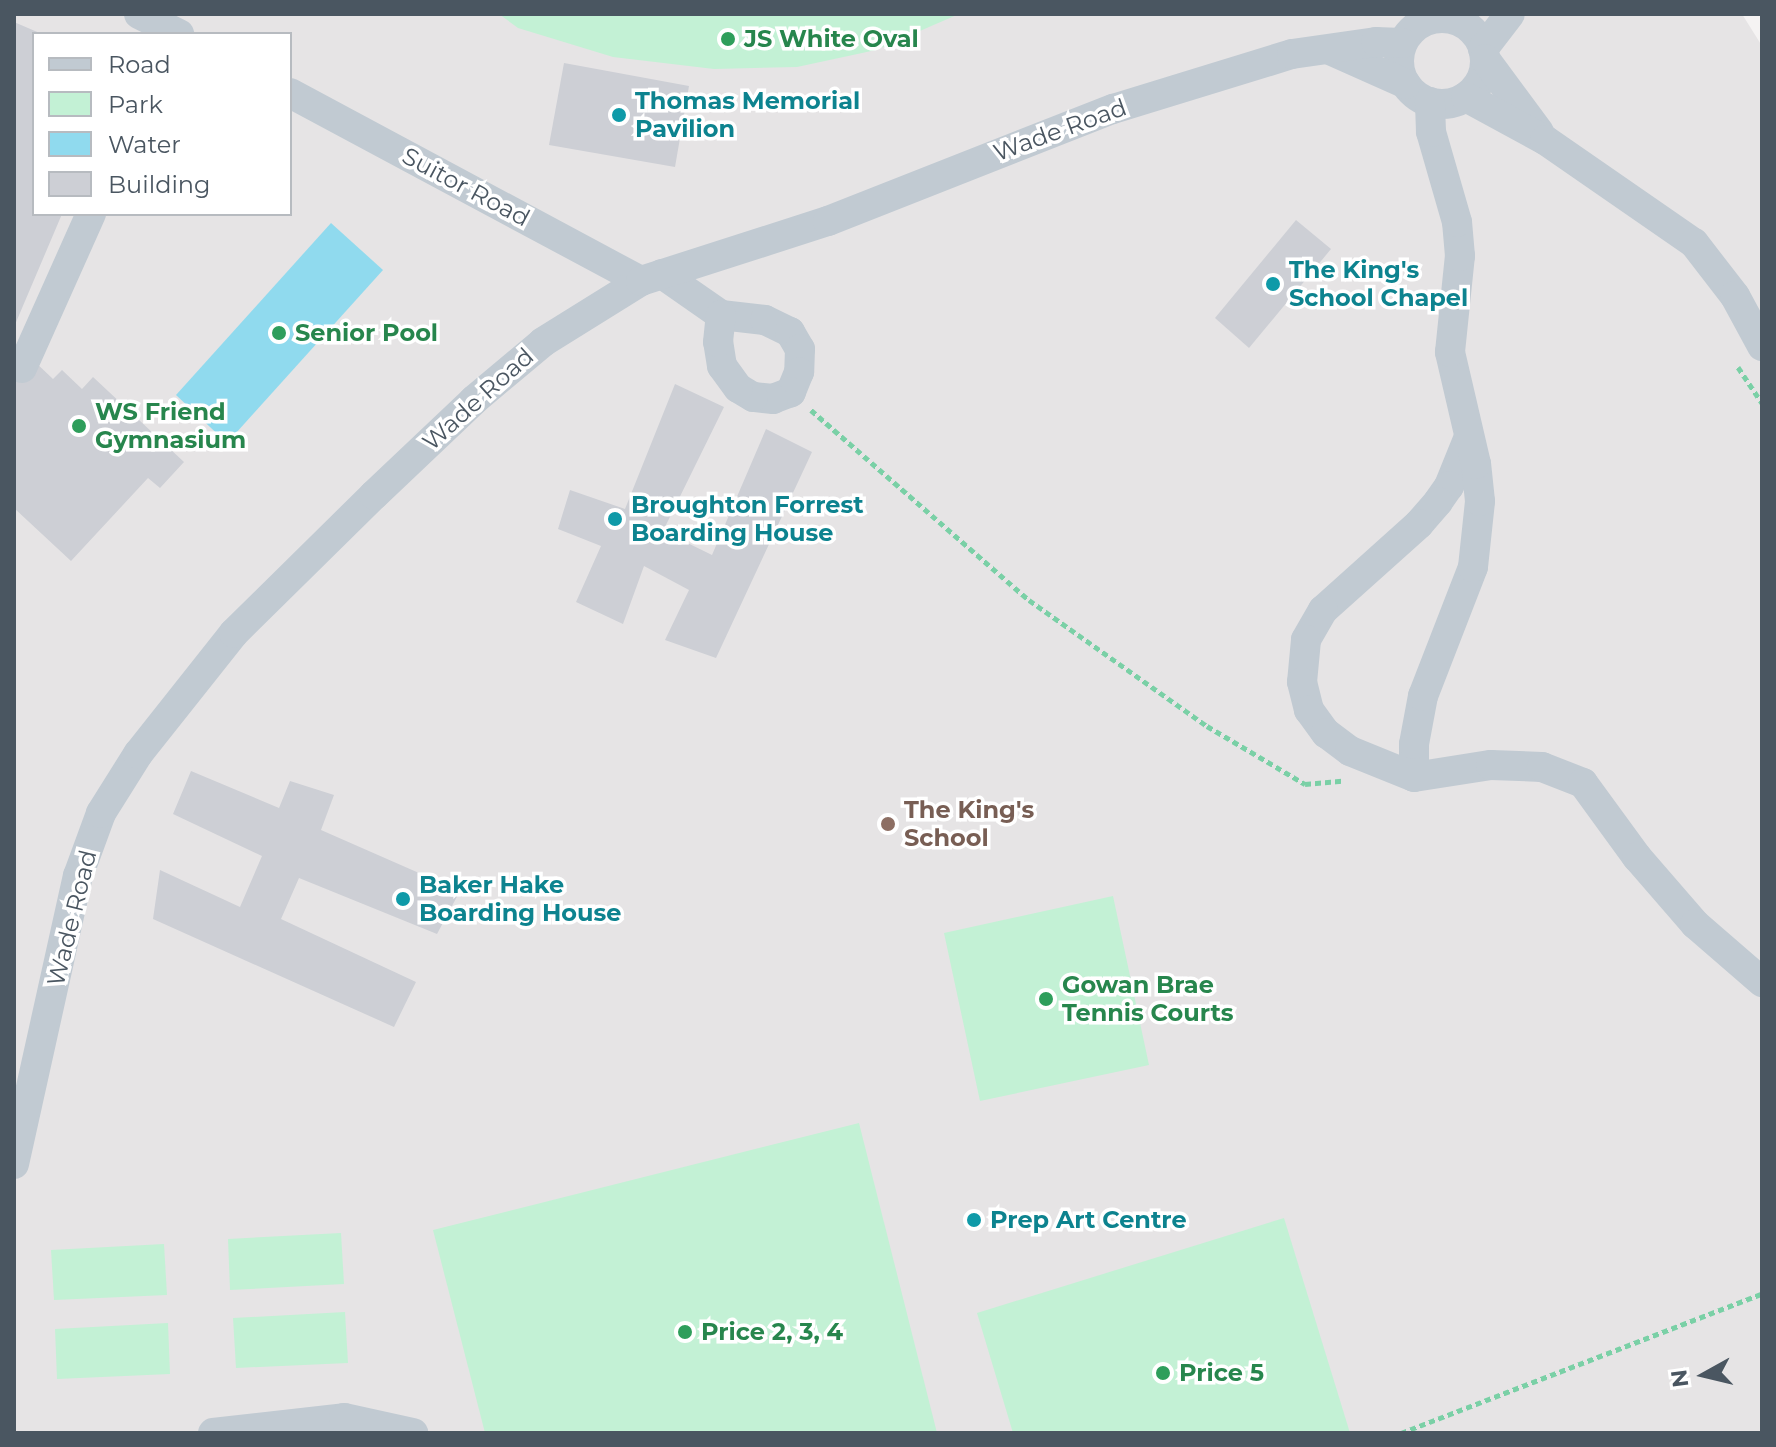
<!DOCTYPE html>
<html>
<head>
<meta charset="utf-8">
<style>
	body { margin:0 }
	#map { position:relative; width:1776px; height:1447px; overflow:hidden; background:#f5f3f3; font-family:Montserrat,sans-serif }
	div>[style] { position:absolute }
	.education>* { inset:0; background:#e6e4e5 }
	.green>* { inset:0; background:#c3f1d5 }
	.water>* { inset:0; background:#90daee }
	.building>* { inset:0; background:#cdcfd5 }
	.path>* { height:5px; margin-top:-2.5px; transform-origin:0; background:repeating-linear-gradient(90deg,#7ad0a6 0 6px,transparent 0 10px) }
	.minor>* { height:30px; margin:-15px; padding:0 15px; transform-origin:15px; border-radius:15px; background:#c1cad2 }
	.minor>.ring { margin:-15px; padding:0; box-sizing:content-box; background:none; border:30px solid #c1cad2; border-radius:50% }
	.dots>* { width:22px; height:22px; translate:-50% -50%; box-sizing:border-box; border:4px solid #fff; border-radius:50% }
	span { translate:-50% -50%; white-space:nowrap; text-align:center; line-height:1.15; -webkit-text-stroke:7px #fff; paint-order:stroke }
	.leisure-label { font-size:24px; color:#27864d; font-weight:700 }
	.left { translate:0 -50%; text-align:left }
	.culture-label { font-size:24px; color:#0d838f; font-weight:700 }
	.street-label { font-size:24px; color:#4a5661 }
	.education-label { font-size:24px; color:#785e54; font-weight:700 }
	.frame { position:absolute; inset:0; border:16px solid #4a5661; pointer-events:none }
	.legend { position:absolute; left:32px; top:32px; width:260px; height:184px; box-sizing:border-box; background:#fff; border:2px solid #b7bbc0; margin:0; padding:10px 14px; list-style:none; font-size:24px; color:#4a5661 }
	.legend li { display:flex; align-items:center; gap:16px; height:40px }
	.legend b { width:40px; border:2px solid #b7bbc0 }
	.north { position:absolute; left:1664px; top:1335px; width:80px; height:80px; -webkit-text-stroke:6px #fff; paint-order:stroke; rotate:262deg; font-size:22px; font-weight:700; line-height:32px; text-align:center; color:#4a5661 }
	.north::after { content:''; display:block; margin:auto; width:28px; height:36px; background:#4a5661; clip-path:polygon(50% 0,100% 100%,50% 72%,0 100%) }
</style>
</head>
<body>
<div id="map">
	<div class="education">
		<i style="clip-path:polygon(evenodd,14px 14px,1742px 14px,1762px 46px,1762px 1433px,14px 1433px,14px 14px,34px 34px,290px 34px,290px 214px,34px 214px,34px 34px)"></i>
	</div>
	<div class="green">
		<i style="clip-path:polygon(499px 14px,959px 14px,876px 50px,797px 67px,714px 69px,613px 57px,518px 28px)"></i>
		<i style="clip-path:polygon(1113px 896px,1149px 1065px,980px 1101px,944px 933px)"></i>
		<i style="clip-path:polygon(859px 1123px,937px 1433px,485px 1433px,433px 1230px)"></i>
		<i style="clip-path:polygon(1284px 1218px,1350px 1433px,1013px 1433px,977px 1313px)"></i>
		<i style="clip-path:polygon(341px 1233px,344px 1284px,230px 1290px,228px 1239px)"></i>
		<i style="clip-path:polygon(164px 1244px,167px 1295px,54px 1300px,51px 1250px)"></i>
		<i style="clip-path:polygon(345px 1312px,348px 1363px,236px 1368px,233px 1318px)"></i>
		<i style="clip-path:polygon(168px 1323px,170px 1374px,57px 1379px,55px 1329px)"></i>
	</div>
	<div class="water">
		<i style="clip-path:polygon(331px 223px,383px 270px,227px 443px,176px 395px)"></i>
	</div>
	<div class="building">
		<i style="clip-path:polygon(14px 22px,42px 34px,34px 34px,34px 214px,62px 214px,14px 327px)"></i>
		<i style="clip-path:polygon(564px 63px,689px 86px,675px 167px,549px 145px)"></i>
		<i style="clip-path:polygon(1296px 220px,1331px 249px,1249px 348px,1215px 318px)"></i>
		<i style="clip-path:polygon(33px 360px,53px 379px,62px 370px,82px 389px,93px 377px,184px 462px,160px 488px,148px 478px,71px 561px,14px 508px,14px 380px)"></i>
		<i style="clip-path:polygon(675px 384px,724px 407px,663px 531px,712px 555px,766px 429px,812px 452px,716px 658px,665px 640px,689px 590px,644px 566px,623px 624px,576px 602px,601px 546px,558px 529px,570px 490px,625px 509px)"></i>
		<i style="clip-path:polygon(191px 771px,279px 808px,290px 781px,334px 795px,321px 830px,460px 891px,437px 934px,299px 878px,281px 919px,416px 982px,394px 1027px,153px 919px,160px 870px,240px 907px,262px 856px,173px 814px)"></i>
	</div>
	<div class="path">
		<i style="left:1738px;top:367px;width:43px;rotate:56.3deg"></i>
		<i style="left:811px;top:410px;width:289px;rotate:41.1deg"></i>
		<i style="left:1029px;top:600px;width:218px;rotate:35.3deg"></i>
		<i style="left:1207px;top:726px;width:114px;rotate:30.6deg"></i>
		<i style="left:1305px;top:784px;width:37px;rotate:-5deg"></i>
		<i style="left:1401px;top:1433px;width:387px;rotate:-21.1deg"></i>
	</div>
	<div class="minor">
		<i style="left:139px;top:14px;width:45px;rotate:26.6deg"></i>
		<i class="ring" style="left:1399px;top:18px;width:56px;height:56px"></i>
		<i style="left:1483px;top:49px;width:44px;rotate:-52.4deg"></i>
		<i style="left:1330px;top:50px;width:83px;rotate:24.1deg"></i>
		<i style="left:1485px;top:59px;width:91px;rotate:53.5deg"></i>
		<i style="left:290px;top:93px;width:398px;rotate:28.2deg"></i>
		<i style="left:1466px;top:97px;width:90px;rotate:28.6deg"></i>
		<i style="left:1545px;top:140px;width:181px;rotate:34.7deg"></i>
		<i style="left:1694px;top:243px;width:67px;rotate:52.3deg"></i>
		<i style="left:1735px;top:296px;width:57px;rotate:61.6deg"></i>
		<i style="left:662px;top:274px;width:72px;rotate:34.8deg"></i>
		<i style="left:721px;top:315px;width:44px;rotate:6.5deg"></i>
		<i style="left:765px;top:320px;width:28px;rotate:26deg"></i>
		<i style="left:790px;top:332px;width:20px;rotate:60deg"></i>
		<i style="left:800px;top:349px;width:23px;rotate:92deg"></i>
		<i style="left:799px;top:372px;width:22px;rotate:112deg"></i>
		<i style="left:791px;top:392px;width:19px;rotate:159deg"></i>
		<i style="left:773px;top:399px;width:20px;rotate:-174deg"></i>
		<i style="left:753px;top:397px;width:17px;rotate:-149deg"></i>
		<i style="left:738px;top:388px;width:27px;rotate:-126deg"></i>
		<i style="left:722px;top:366px;width:24px;rotate:-99deg"></i>
		<i style="left:718px;top:342px;width:27px;rotate:-84deg"></i>
		<i style="left:22px;top:368px;width:169px;rotate:-65.9deg"></i>
		<i style="left:1468px;top:439px;width:51px;rotate:112deg"></i>
		<i style="left:1449px;top:486px;width:19px;rotate:125deg"></i>
		<i style="left:1438px;top:502px;width:29px;rotate:131deg"></i>
		<i style="left:1419px;top:524px;width:129px;rotate:138.1deg"></i>
		<i style="left:1323px;top:610px;width:34px;rotate:120deg"></i>
		<i style="left:1306px;top:640px;width:42px;rotate:95.4deg"></i>
		<i style="left:1302px;top:682px;width:29px;rotate:76deg"></i>
		<i style="left:1309px;top:710px;width:29px;rotate:54deg"></i>
		<i style="left:1326px;top:733px;width:30px;rotate:37deg"></i>
		<i style="left:1350px;top:751px;width:69px;rotate:22.1deg"></i>
		<i style="left:1414px;top:777px;width:78px;rotate:-8.9deg"></i>
		<i style="left:1491px;top:765px;width:51px;rotate:2.2deg"></i>
		<i style="left:1542px;top:767px;width:44px;rotate:21.3deg"></i>
		<i style="left:1583px;top:783px;width:92px;rotate:53.9deg"></i>
		<i style="left:1637px;top:857px;width:89px;rotate:49.1deg"></i>
		<i style="left:1695px;top:924px;width:89px;rotate:40.9deg"></i>
		<i style="left:1414px;top:777px;width:33px;rotate:-90deg"></i>
		<i style="left:1414px;top:744px;width:49px;rotate:-79.4deg"></i>
		<i style="left:1423px;top:696px;width:138px;rotate:-68.8deg"></i>
		<i style="left:1473px;top:567px;width:66px;rotate:-83.9deg"></i>
		<i style="left:1480px;top:501px;width:37px;rotate:-96deg"></i>
		<i style="left:1476px;top:464px;width:115px;rotate:-103.1deg"></i>
		<i style="left:1450px;top:352px;width:97px;rotate:-84.1deg"></i>
		<i style="left:1460px;top:256px;width:34px;rotate:-95deg"></i>
		<i style="left:1457px;top:222px;width:94px;rotate:-106.1deg"></i>
		<i style="left:1431px;top:132px;width:30px;rotate:-92deg"></i>
		<i style="left:14px;top:1164px;width:295px;rotate:-77.5deg"></i>
		<i style="left:78px;top:876px;width:67px;rotate:-69.9deg"></i>
		<i style="left:101px;top:813px;width:70px;rotate:-57.9deg"></i>
		<i style="left:138px;top:754px;width:154px;rotate:-51.6deg"></i>
		<i style="left:234px;top:633px;width:197px;rotate:-44.6deg"></i>
		<i style="left:374px;top:495px;width:138px;rotate:-43.5deg"></i>
		<i style="left:474px;top:400px;width:90px;rotate:-40deg"></i>
		<i style="left:543px;top:342px;width:115px;rotate:-31.9deg"></i>
		<i style="left:641px;top:281px;width:196px;rotate:-17.8deg"></i>
		<i style="left:828px;top:221px;width:306px;rotate:-21.5deg"></i>
		<i style="left:1113px;top:109px;width:187px;rotate:-17.1deg"></i>
		<i style="left:1292px;top:54px;width:85px;rotate:-8.1deg"></i>
		<i style="left:1376px;top:42px;width:26px;rotate:2deg"></i>
		<i style="left:213px;top:1433px;width:132px;rotate:-6.5deg"></i>
		<i style="left:344px;top:1418px;width:71px;rotate:12.3deg"></i>
	</div>
	<div class="dots">
		<i style="left:728px;top:39px;background:#2e9e5b"></i>
		<i style="left:619px;top:115px;background:#0f9aa8"></i>
		<i style="left:1273px;top:284px;background:#0f9aa8"></i>
		<i style="left:279px;top:333px;background:#2e9e5b"></i>
		<i style="left:79px;top:426px;background:#2e9e5b"></i>
		<i style="left:615px;top:519px;background:#0f9aa8"></i>
		<i style="left:888px;top:824px;background:#8d6e63"></i>
		<i style="left:403px;top:899px;background:#0f9aa8"></i>
		<i style="left:1046px;top:999px;background:#2e9e5b"></i>
		<i style="left:974px;top:1220px;background:#0f9aa8"></i>
		<i style="left:685px;top:1332px;background:#2e9e5b"></i>
		<i style="left:1163px;top:1373px;background:#2e9e5b"></i>
	</div>
	<div class="leisure-label">
		<span class="left" style="left:744px;top:39px">JS White Oval</span>
		<span class="left" style="left:295px;top:333px">Senior Pool</span>
		<span class="left" style="left:95px;top:426px">WS Friend<br>Gymnasium</span>
		<span class="left" style="left:1062px;top:999px">Gowan Brae<br>Tennis Courts</span>
		<span class="left" style="left:701px;top:1332px">Price 2, 3, 4</span>
		<span class="left" style="left:1179px;top:1373px">Price 5</span>
	</div>
	<div class="culture-label">
		<span class="left" style="left:635px;top:115px">Thomas Memorial<br>Pavilion</span>
		<span class="left" style="left:1289px;top:284px">The King's<br>School Chapel</span>
		<span class="left" style="left:631px;top:519px">Broughton Forrest<br>Boarding House</span>
		<span class="left" style="left:419px;top:899px">Baker Hake<br>Boarding House</span>
		<span class="left" style="left:990px;top:1220px">Prep Art Centre</span>
	</div>
	<div class="street-label">
		<span style="left:1060px;top:130px;rotate:-20deg">Wade Road</span>
		<span style="left:466px;top:187px;rotate:28deg">Suitor Road</span>
		<span style="left:478px;top:399px;rotate:-42deg">Wade Road</span>
		<span style="left:72px;top:918px;rotate:-76deg">Wade Road</span>
	</div>
	<div class="education-label">
		<span class="left" style="left:904px;top:824px">The King's<br>School</span>
	</div>
	<div class="frame"></div>
	<ul class="legend">
	<li><b style="height:10px;background:#c1cad2"></b>Road</li>
	<li><b style="height:22px;background:#c3f1d5"></b>Park</li>
	<li><b style="height:22px;background:#90daee"></b>Water</li>
	<li><b style="height:22px;background:#cdcfd5"></b>Building</li>
	</ul>
	<div class="north">N</div>
</div>
</body>
</html>
